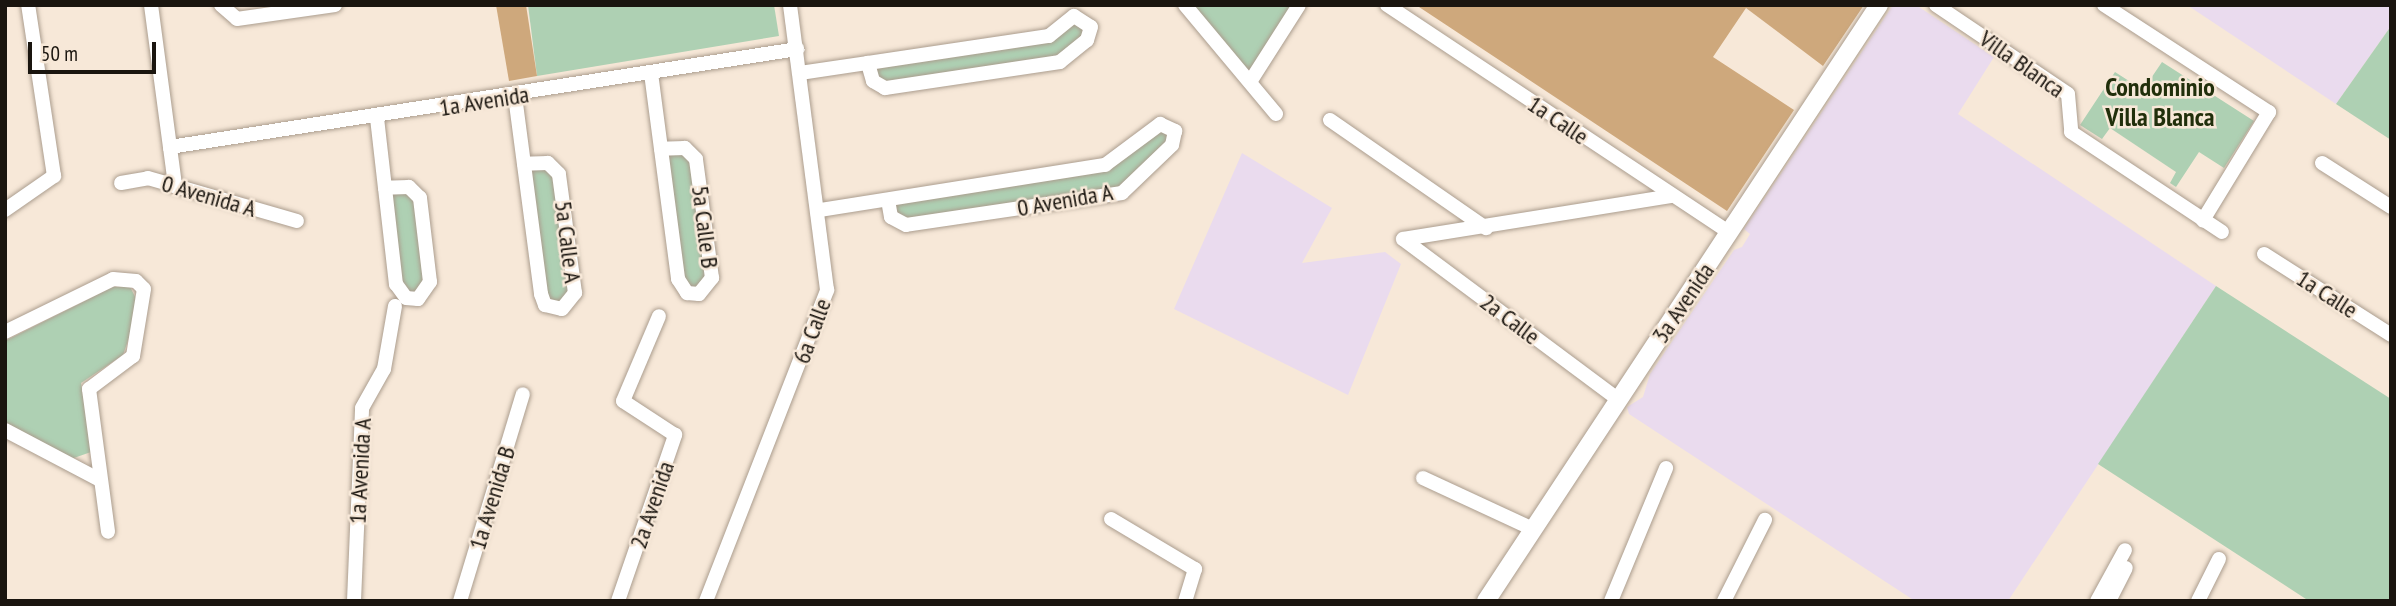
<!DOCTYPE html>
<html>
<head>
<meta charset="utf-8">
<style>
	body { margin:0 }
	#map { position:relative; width:2396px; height:606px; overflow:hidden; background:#f7e8d8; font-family:"PT Sans Narrow",sans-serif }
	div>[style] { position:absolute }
	.industrial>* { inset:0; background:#eadbee }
	.green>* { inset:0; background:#aed0b3 }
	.building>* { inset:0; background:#cea87c }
	.roads { filter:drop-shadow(0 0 2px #ab9d8e) drop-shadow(0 0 2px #ab9d8e) }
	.minor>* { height:14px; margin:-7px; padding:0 7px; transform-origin:7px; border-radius:7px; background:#fff }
	.tertiary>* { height:18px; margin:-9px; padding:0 9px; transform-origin:9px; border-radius:9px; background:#fff }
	span { translate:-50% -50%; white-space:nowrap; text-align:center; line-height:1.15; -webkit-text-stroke:5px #f7e8d8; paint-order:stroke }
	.street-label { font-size:24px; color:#1a150f }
	.neighbourhood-label { font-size:26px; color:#212f0b; font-weight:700 }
	.frame { position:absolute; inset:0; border:7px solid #1a150f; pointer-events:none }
	.scale { position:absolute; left:28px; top:42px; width:128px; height:32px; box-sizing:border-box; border:4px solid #1a150f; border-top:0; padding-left:9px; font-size:21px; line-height:24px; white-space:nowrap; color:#1a150f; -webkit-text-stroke:5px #f7e8d8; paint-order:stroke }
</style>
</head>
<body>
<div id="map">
	<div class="industrial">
		<i style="clip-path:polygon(1893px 5px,1916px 5px,1994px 57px,1958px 114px,2216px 286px,2008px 601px,1915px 601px,1629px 414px,1627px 407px,1643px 397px,1650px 374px,1734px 250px,1742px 247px,1750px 234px,1744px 229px)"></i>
		<i style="clip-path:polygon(2187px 5px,2391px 5px,2391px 26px,2336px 104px)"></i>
		<i style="clip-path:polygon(1242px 153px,1332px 208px,1302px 263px,1385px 252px,1401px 264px,1348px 395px,1174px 309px)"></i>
	</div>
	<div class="green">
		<i style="clip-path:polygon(528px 5px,774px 5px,779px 36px,537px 76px)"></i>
		<i style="clip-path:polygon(1185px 5px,1299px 5px,1250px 82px)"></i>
		<i style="clip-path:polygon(1070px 17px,1091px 27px,1060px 62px,885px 88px,868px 63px,1049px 36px)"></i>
		<i style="clip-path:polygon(2391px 26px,2391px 140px,2336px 104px)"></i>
		<i style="clip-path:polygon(2162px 62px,2254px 121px,2224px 168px,2199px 152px,2176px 187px,2170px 183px,2176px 172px,2110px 128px,2102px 139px,2080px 125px,2115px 72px,2143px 90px)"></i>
		<i style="clip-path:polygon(1160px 124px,1175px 131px,1122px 193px,906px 225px,888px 200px,1105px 165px)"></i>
		<i style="clip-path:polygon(661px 150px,690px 151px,712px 278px,687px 293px)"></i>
		<i style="clip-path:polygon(524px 164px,553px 166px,575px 293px,550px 308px)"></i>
		<i style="clip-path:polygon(385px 189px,416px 191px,427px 293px,401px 294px)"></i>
		<i style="clip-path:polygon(2216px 286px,2391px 399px,2391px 601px,2309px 601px,2098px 464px)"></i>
		<i style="clip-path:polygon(113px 287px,130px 287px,140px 306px,123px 355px,81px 383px,91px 452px,71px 459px,5px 424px,5px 341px)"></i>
	</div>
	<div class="building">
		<i style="clip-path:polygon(496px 5px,526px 5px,537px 76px,509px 81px)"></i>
		<i style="clip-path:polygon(1416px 5px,1864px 5px,1823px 66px,1746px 8px,1713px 57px,1794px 110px,1727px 211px)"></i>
	</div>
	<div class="roads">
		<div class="minor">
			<i style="left:151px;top:5px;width:183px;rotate:82.4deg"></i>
			<i style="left:221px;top:5px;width:21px;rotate:41deg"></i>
			<i style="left:237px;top:19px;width:99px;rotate:-8.1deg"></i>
			<i style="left:1185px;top:5px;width:142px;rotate:50.1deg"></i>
			<i style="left:1387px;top:5px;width:412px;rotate:33.6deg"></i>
			<i style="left:1936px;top:5px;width:159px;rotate:34deg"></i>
			<i style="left:2068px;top:94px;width:38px;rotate:85deg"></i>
			<i style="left:2071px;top:132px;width:181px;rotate:33.5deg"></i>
			<i style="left:2104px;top:5px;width:197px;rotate:33deg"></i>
			<i style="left:2269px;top:112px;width:127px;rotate:121.4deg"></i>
			<i style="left:651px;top:73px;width:208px;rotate:82.5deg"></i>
			<i style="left:678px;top:279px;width:17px;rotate:57deg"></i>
			<i style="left:687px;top:293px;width:12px;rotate:5deg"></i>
			<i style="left:699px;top:294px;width:21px;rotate:-51deg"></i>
			<i style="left:712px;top:278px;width:120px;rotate:-97.7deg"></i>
			<i style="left:696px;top:159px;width:16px;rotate:-135deg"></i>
			<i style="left:685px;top:148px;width:24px;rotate:178deg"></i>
			<i style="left:800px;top:73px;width:69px;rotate:-8.4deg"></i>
			<i style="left:868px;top:63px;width:183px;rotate:-8.5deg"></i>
			<i style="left:1049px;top:36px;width:32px;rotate:-39deg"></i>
			<i style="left:1074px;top:16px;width:20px;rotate:33deg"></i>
			<i style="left:1091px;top:27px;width:14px;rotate:107deg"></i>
			<i style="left:1087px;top:40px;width:35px;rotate:141deg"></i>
			<i style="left:1060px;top:62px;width:177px;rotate:171.5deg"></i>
			<i style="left:885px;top:88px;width:14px;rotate:-150deg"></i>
			<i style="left:873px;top:81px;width:19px;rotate:-106deg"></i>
			<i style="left:1250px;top:82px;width:91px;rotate:-57.5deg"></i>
			<i style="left:515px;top:96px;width:200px;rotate:82.5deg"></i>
			<i style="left:541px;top:294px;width:12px;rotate:70deg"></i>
			<i style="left:545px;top:305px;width:17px;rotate:13deg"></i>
			<i style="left:562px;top:309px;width:21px;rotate:-51deg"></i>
			<i style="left:575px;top:293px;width:120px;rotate:-97.7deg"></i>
			<i style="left:559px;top:174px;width:16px;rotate:-135deg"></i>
			<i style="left:548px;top:163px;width:24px;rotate:178deg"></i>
			<i style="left:377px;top:118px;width:70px;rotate:83.5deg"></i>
			<i style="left:385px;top:188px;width:97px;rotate:83.5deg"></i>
			<i style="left:396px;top:284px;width:17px;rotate:54deg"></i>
			<i style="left:406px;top:298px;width:12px;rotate:5deg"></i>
			<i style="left:418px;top:299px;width:21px;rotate:-55deg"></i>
			<i style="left:430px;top:282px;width:85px;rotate:-96.8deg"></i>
			<i style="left:420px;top:198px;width:16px;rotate:-135deg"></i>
			<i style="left:409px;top:187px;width:24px;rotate:178deg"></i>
			<i style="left:1330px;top:120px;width:190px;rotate:34.7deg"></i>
			<i style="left:170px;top:147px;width:635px;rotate:-8.88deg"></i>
			<i style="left:2322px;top:163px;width:82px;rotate:32.5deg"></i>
			<i style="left:121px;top:183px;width:27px;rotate:-10deg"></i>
			<i style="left:148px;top:178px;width:155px;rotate:16.1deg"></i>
			<i style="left:5px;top:210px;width:60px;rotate:-34.8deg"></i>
			<i style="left:54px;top:176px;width:173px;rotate:-98.6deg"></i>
			<i style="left:820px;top:210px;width:289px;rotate:-9deg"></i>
			<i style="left:1105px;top:165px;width:69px;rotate:-36.7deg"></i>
			<i style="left:1160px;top:124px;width:17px;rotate:25deg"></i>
			<i style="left:1175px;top:131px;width:14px;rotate:102deg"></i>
			<i style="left:1172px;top:145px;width:69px;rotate:136.2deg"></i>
			<i style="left:1122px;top:193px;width:218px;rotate:171.6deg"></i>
			<i style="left:906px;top:225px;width:17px;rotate:-152deg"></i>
			<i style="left:891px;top:217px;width:17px;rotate:-100deg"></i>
			<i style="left:1403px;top:239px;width:271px;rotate:-9.1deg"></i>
			<i style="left:1403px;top:239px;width:268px;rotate:36.7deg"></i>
			<i style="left:2264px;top:254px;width:151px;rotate:32.5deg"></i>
			<i style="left:5px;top:332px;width:120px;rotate:-26.1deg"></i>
			<i style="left:113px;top:279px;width:23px;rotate:5deg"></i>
			<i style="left:136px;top:281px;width:11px;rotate:45deg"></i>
			<i style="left:144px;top:289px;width:68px;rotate:99.3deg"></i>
			<i style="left:133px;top:356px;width:55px;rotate:143.1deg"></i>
			<i style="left:89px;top:389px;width:144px;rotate:82.4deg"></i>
			<i style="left:5px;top:430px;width:107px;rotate:27.8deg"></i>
			<i style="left:1423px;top:478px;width:121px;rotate:24.9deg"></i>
			<i style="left:1111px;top:519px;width:98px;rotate:30.8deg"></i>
			<i style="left:1195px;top:569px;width:34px;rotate:107deg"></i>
			<i style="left:354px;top:601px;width:193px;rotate:-87.6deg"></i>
			<i style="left:362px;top:408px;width:45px;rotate:-60.6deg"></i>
			<i style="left:384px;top:369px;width:64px;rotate:-80.1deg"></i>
			<i style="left:460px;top:601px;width:216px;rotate:-73.1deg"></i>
			<i style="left:618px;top:601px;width:176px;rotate:-71deg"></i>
			<i style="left:675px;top:435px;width:62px;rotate:-146.8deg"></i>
			<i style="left:623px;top:401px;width:92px;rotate:-67deg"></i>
			<i style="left:706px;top:601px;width:334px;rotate:-68.7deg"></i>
			<i style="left:827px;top:290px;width:287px;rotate:-97.4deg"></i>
			<i style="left:1611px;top:601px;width:144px;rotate:-67.5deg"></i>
			<i style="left:1724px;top:601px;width:91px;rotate:-63.2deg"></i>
			<i style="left:2097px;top:601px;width:58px;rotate:-61.2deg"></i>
			<i style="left:2109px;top:601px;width:37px;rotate:-63deg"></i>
			<i style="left:2198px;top:601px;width:47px;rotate:-63.4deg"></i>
		</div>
		<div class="tertiary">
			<i style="left:1486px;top:601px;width:714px;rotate:-56.6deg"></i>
		</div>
	</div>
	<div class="street-label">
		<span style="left:2022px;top:64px;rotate:35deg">Villa Blanca</span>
		<span style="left:484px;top:101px;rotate:-9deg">1a Avenida</span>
		<span style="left:1558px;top:120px;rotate:34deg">1a Calle</span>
		<span style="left:209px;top:196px;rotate:16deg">0 Avenida A</span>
		<span style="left:1065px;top:200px;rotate:-10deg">0 Avenida A</span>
		<span style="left:705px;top:227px;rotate:83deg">5a Calle B</span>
		<span style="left:568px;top:242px;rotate:83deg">5a Calle A</span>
		<span style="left:2327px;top:294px;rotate:33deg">1a Calle</span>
		<span style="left:1683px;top:303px;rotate:-56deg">3a Avenida</span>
		<span style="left:1510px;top:319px;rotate:37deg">2a Calle</span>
		<span style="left:812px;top:331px;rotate:-70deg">6a Calle</span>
		<span style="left:360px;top:471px;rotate:-87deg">1a Avenida A</span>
		<span style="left:492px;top:498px;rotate:-73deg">1a Avenida B</span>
		<span style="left:652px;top:505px;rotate:-71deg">2a Avenida</span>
	</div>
	<div class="neighbourhood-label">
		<span style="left:2160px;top:102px">Condominio<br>Villa Blanca</span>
	</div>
	<div class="frame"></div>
	<div class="scale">50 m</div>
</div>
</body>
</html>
